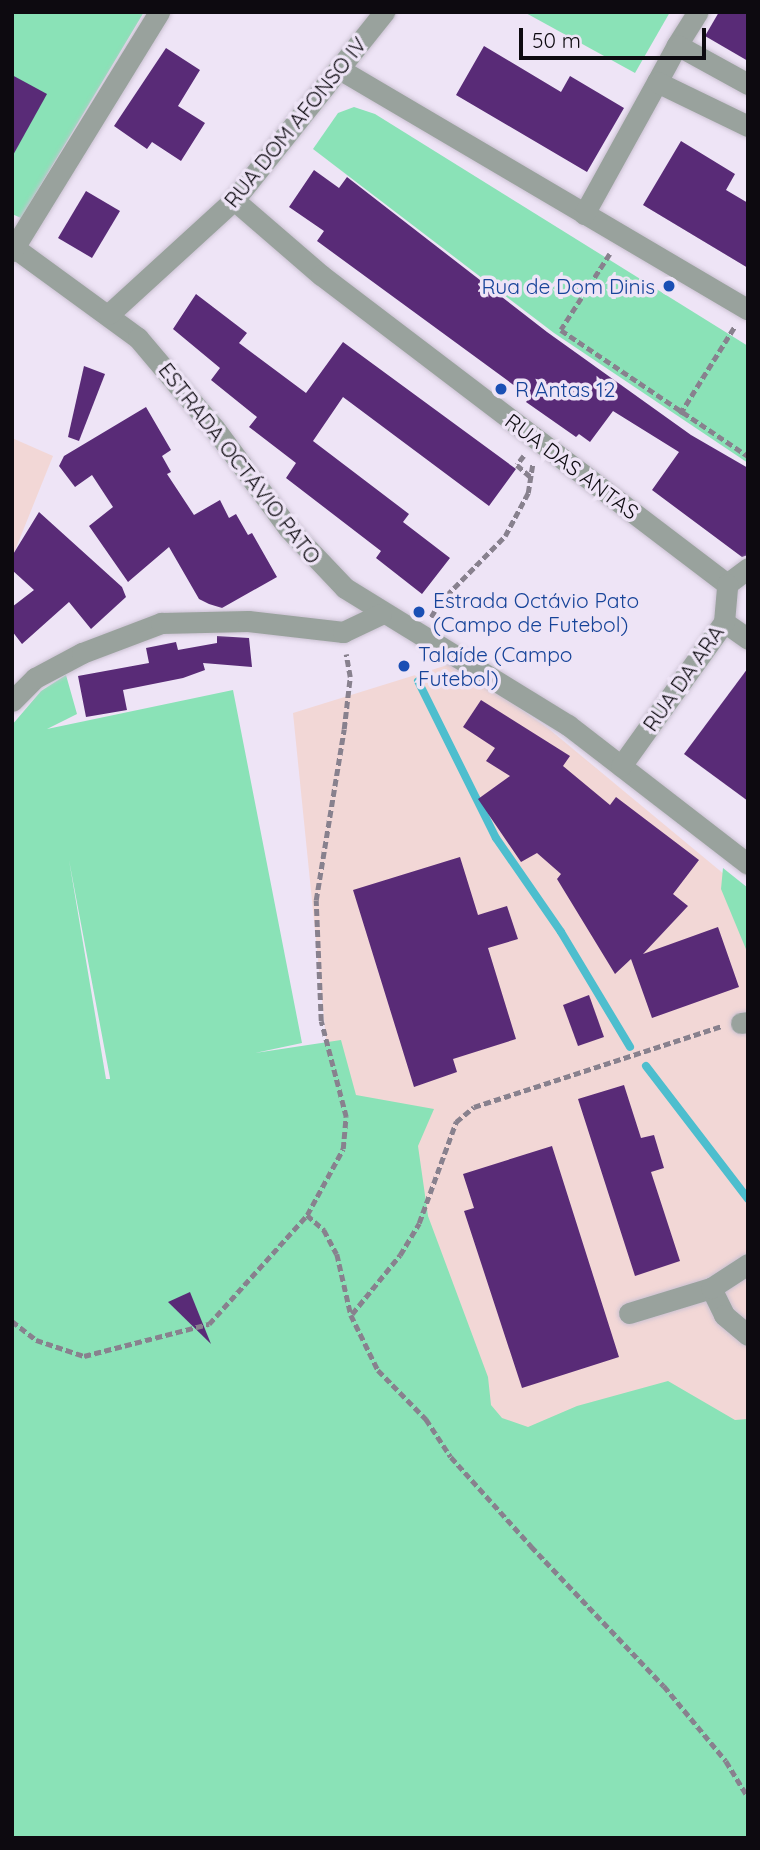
<!DOCTYPE html>
<html>
<head>
<meta charset="utf-8">
<style>
	body { margin:0 }
	#map { position:relative; width:760px; height:1850px; overflow:hidden; background:#eee4f6; font-family:Quicksand,sans-serif }
	div>[style] { position:absolute }
	.industrial>* { inset:0; background:#f2d7d6 }
	.green>* { inset:0; background:#8ae2b7 }
	.stream>* { height:8px; margin:-4px; padding:0 4px; transform-origin:4px; border-radius:4px; background:#4dbece }
	.building>* { inset:0; background:#592b77 }
	.path>* { height:4.5px; margin-top:-2.25px; transform-origin:0; background:repeating-linear-gradient(90deg,#88818e 0 7px,transparent 0 10.5px) }
	.roads { filter:drop-shadow(0 0 2px #cac1d1) drop-shadow(0 0 2px #cac1d1) }
	.minor>* { height:21px; margin:-10.5px; padding:0 10.5px; transform-origin:10.5px; border-radius:10.5px; background:#99a29d }
	.dots>* { width:19px; height:19px; translate:-50% -50%; box-sizing:border-box; border:4px solid #eee4f6; border-radius:50% }
	span { translate:-50% -50%; white-space:nowrap; text-align:center; line-height:1.15; -webkit-text-stroke:7px #eee4f6; paint-order:stroke }
	.street-label { font-size:21px; color:#0d0a10 }
	.transit-label { font-size:21px; color:#164399 }
	.right { translate:-100% -50%; text-align:right }
	.left { translate:0 -50%; text-align:left }
	.frame { position:absolute; inset:0; border:14px solid #0d0a10; pointer-events:none }
	.scale { position:absolute; left:519px; top:28px; width:187px; height:32px; box-sizing:border-box; border:4px solid #0d0a10; border-top:0; padding-left:9px; font-size:21px; line-height:24px; white-space:nowrap; color:#0d0a10; -webkit-text-stroke:5px #eee4f6; paint-order:stroke }
</style>
</head>
<body>
<div id="map">
	<div class="industrial">
		<i style="clip-path:polygon(12px 438px,53px 456px,12px 558px)"></i>
		<i style="clip-path:polygon(454px 663px,549px 729px,748px 894px,748px 1471px,486px 1441px,333px 1108px,293px 713px)"></i>
	</div>
	<div class="green">
		<i style="clip-path:polygon(12px 12px,144px 12px,21px 218px,12px 214px)"></i>
		<i style="clip-path:polygon(524px 12px,670px 12px,635px 73px)"></i>
		<i style="clip-path:polygon(354px 107px,375px 114px,748px 346px,748px 463px,554px 333px,313px 149px,338px 113px)"></i>
		<i style="clip-path:polygon(evenodd,66px 675px,77px 714px,47px 729px,233px 690px,302px 1043px,255px 1053px,341px 1040px,356px 1095px,434px 1109px,418px 1146px,428px 1216px,488px 1377px,491px 1405px,502px 1418px,528px 1427px,577px 1406px,668px 1381px,735px 1420px,748px 1419px,748px 1838px,12px 1838px,12px 725px,41px 691px,66px 675px,69px 860px,110px 1078px,110px 1079px,106px 1079px,69px 860px)"></i>
		<i style="clip-path:polygon(723px 868px,748px 888px,748px 954px,721px 889px)"></i>
	</div>
	<div class="stream">
		<i style="left:418px;top:681px;width:175px;rotate:63.6deg"></i>
		<i style="left:496px;top:838px;width:114px;rotate:55.3deg"></i>
		<i style="left:561px;top:932px;width:134px;rotate:59deg"></i>
		<i style="left:646px;top:1066px;width:168px;rotate:52.5deg"></i>
	</div>
	<div class="building">
		<i style="clip-path:polygon(719px 12px,748px 12px,748px 61px,705px 36px)"></i>
		<i style="clip-path:polygon(484px 46px,561px 92px,570px 76px,624px 108px,587px 172px,456px 95px)"></i>
		<i style="clip-path:polygon(166px 48px,200px 70px,178px 106px,205px 123px,181px 161px,152px 142px,147px 149px,114px 126px)"></i>
		<i style="clip-path:polygon(12px 75px,47px 94px,12px 157px)"></i>
		<i style="clip-path:polygon(681px 141px,735px 174px,726px 190px,748px 203px,748px 268px,643px 205px)"></i>
		<i style="clip-path:polygon(314px 170px,339px 188px,347px 177px,547px 332px,691px 435px,748px 468px,748px 555px,742px 557px,652px 490px,679px 452px,613px 411px,590px 442px,579px 434px,576px 437px,526px 402px,530px 397px,317px 241px,324px 231px,289px 207px)"></i>
		<i style="clip-path:polygon(86px 191px,120px 211px,92px 258px,58px 238px)"></i>
		<i style="clip-path:polygon(196px 294px,247px 333px,239px 343px,306px 393px,343px 342px,516px 469px,489px 506px,343px 397px,313px 441px,409px 514px,403px 522px,450px 558px,422px 594px,376px 558px,381px 551px,286px 478px,296px 463px,249px 427px,257px 417px,211px 380px,220px 368px,173px 329px)"></i>
		<i style="clip-path:polygon(84px 366px,105px 374px,79px 441px,68px 437px)"></i>
		<i style="clip-path:polygon(146px 407px,171px 450px,162px 456px,171px 472px,167px 474px,194px 515px,220px 500px,229px 518px,236px 514px,248px 535px,252px 533px,277px 577px,222px 608px,209px 604px,199px 599px,169px 547px,128px 582px,89px 526px,113px 507px,92px 475px,75px 487px,59px 466px,64px 456px)"></i>
		<i style="clip-path:polygon(39px 512px,122px 587px,126px 597px,91px 629px,69px 602px,22px 644px,12px 631px,12px 607px,34px 590px,12px 570px,12px 556px)"></i>
		<i style="clip-path:polygon(217px 636px,249px 638px,252px 667px,203px 663px,205px 670px,183px 678px,123px 690px,127px 710px,86px 717px,78px 676px,149px 663px,146px 648px,176px 642px,178px 650px,217px 643px)"></i>
		<i style="clip-path:polygon(748px 668px,748px 801px,684px 754px)"></i>
		<i style="clip-path:polygon(481px 700px,570px 756px,563px 766px,610px 805px,616px 797px,699px 860px,673px 894px,688px 906px,643px 954px,718px 927px,739px 987px,652px 1018px,631px 959px,615px 974px,557px 879px,561px 874px,537px 853px,521px 862px,478px 799px,510px 776px,486px 761px,495px 748px,463px 727px)"></i>
		<i style="clip-path:polygon(460px 857px,478px 915px,507px 906px,518px 939px,488px 948px,516px 1039px,453px 1059px,457px 1072px,414px 1087px,353px 890px)"></i>
		<i style="clip-path:polygon(589px 995px,604px 1037px,578px 1046px,563px 1005px)"></i>
		<i style="clip-path:polygon(624px 1085px,641px 1138px,654px 1135px,664px 1168px,651px 1172px,680px 1261px,635px 1276px,578px 1099px)"></i>
		<i style="clip-path:polygon(552px 1146px,619px 1357px,522px 1388px,464px 1211px,474px 1208px,463px 1174px)"></i>
		<i style="clip-path:polygon(190px 1292px,211px 1344px,168px 1302px)"></i>
	</div>
	<div class="path">
		<i style="left:610px;top:254px;width:90px;rotate:122.8deg"></i>
		<i style="left:561px;top:330px;width:225px;rotate:34deg"></i>
		<i style="left:680px;top:414px;width:104px;rotate:-58deg"></i>
		<i style="left:524px;top:456px;width:11px;rotate:128deg"></i>
		<i style="left:517px;top:465px;width:18px;rotate:41deg"></i>
		<i style="left:431px;top:617px;width:16px;rotate:-60deg"></i>
		<i style="left:439px;top:603px;width:94px;rotate:-45.4deg"></i>
		<i style="left:505px;top:536px;width:49px;rotate:-61.9deg"></i>
		<i style="left:528px;top:493px;width:31px;rotate:-81deg"></i>
		<i style="left:307px;top:1215px;width:75px;rotate:-61.4deg"></i>
		<i style="left:343px;top:1149px;width:32px;rotate:-85deg"></i>
		<i style="left:346px;top:1117px;width:99px;rotate:-104.6deg"></i>
		<i style="left:321px;top:1021px;width:121px;rotate:-92.4deg"></i>
		<i style="left:316px;top:900px;width:173px;rotate:-80.7deg"></i>
		<i style="left:344px;top:729px;width:52px;rotate:-83.4deg"></i>
		<i style="left:350px;top:677px;width:23px;rotate:-100deg"></i>
		<i style="left:352px;top:1314px;width:76px;rotate:-50.9deg"></i>
		<i style="left:400px;top:1255px;width:37px;rotate:-59deg"></i>
		<i style="left:419px;top:1223px;width:108px;rotate:-69.9deg"></i>
		<i style="left:456px;top:1122px;width:23px;rotate:-40deg"></i>
		<i style="left:474px;top:1107px;width:261px;rotate:-18.1deg"></i>
		<i style="left:12px;top:1321px;width:31px;rotate:38deg"></i>
		<i style="left:36px;top:1340px;width:51px;rotate:18.4deg"></i>
		<i style="left:84px;top:1356px;width:129px;rotate:-14.4deg"></i>
		<i style="left:209px;top:1324px;width:147px;rotate:-48deg"></i>
		<i style="left:307px;top:1215px;width:23px;rotate:41deg"></i>
		<i style="left:324px;top:1230px;width:27px;rotate:62deg"></i>
		<i style="left:337px;top:1254px;width:63px;rotate:77.1deg"></i>
		<i style="left:351px;top:1315px;width:61px;rotate:63.9deg"></i>
		<i style="left:378px;top:1370px;width:69px;rotate:45.6deg"></i>
		<i style="left:426px;top:1419px;width:45px;rotate:56.7deg"></i>
		<i style="left:451px;top:1457px;width:120px;rotate:48deg"></i>
		<i style="left:531px;top:1546px;width:193px;rotate:46.5deg"></i>
		<i style="left:664px;top:1686px;width:97px;rotate:50.4deg"></i>
		<i style="left:726px;top:1761px;width:42px;rotate:58.6deg"></i>
	</div>
	<div class="roads">
		<div class="minor">
			<i style="left:677px;top:45px;width:39px;rotate:-58deg"></i>
			<i style="left:341px;top:70px;width:472px;rotate:30.5deg"></i>
			<i style="left:657px;top:82px;width:42px;rotate:-61.6deg"></i>
			<i style="left:677px;top:45px;width:81px;rotate:28.8deg"></i>
			<i style="left:234px;top:200px;width:115px;rotate:40.8deg"></i>
			<i style="left:321px;top:275px;width:510px;rotate:37.27deg"></i>
			<i style="left:584px;top:214px;width:151px;rotate:-61.1deg"></i>
			<i style="left:657px;top:82px;width:101px;rotate:25.8deg"></i>
			<i style="left:12px;top:246px;width:156px;rotate:36.1deg"></i>
			<i style="left:138px;top:338px;width:119px;rotate:49.8deg"></i>
			<i style="left:215px;top:429px;width:124px;rotate:53.5deg"></i>
			<i style="left:289px;top:529px;width:81px;rotate:46.5deg"></i>
			<i style="left:345px;top:588px;width:262px;rotate:31.6deg"></i>
			<i style="left:568px;top:725px;width:227px;rotate:37.7deg"></i>
			<i style="left:12px;top:251px;width:281px;rotate:-58.4deg"></i>
			<i style="left:109px;top:314px;width:169px;rotate:-42.4deg"></i>
			<i style="left:234px;top:200px;width:241px;rotate:-51.4deg"></i>
			<i style="left:727px;top:584px;width:26px;rotate:-37deg"></i>
			<i style="left:724px;top:622px;width:29px;rotate:35deg"></i>
			<i style="left:12px;top:701px;width:33px;rotate:-45deg"></i>
			<i style="left:35px;top:678px;width:53px;rotate:-28deg"></i>
			<i style="left:82px;top:653px;width:85px;rotate:-20.8deg"></i>
			<i style="left:161px;top:623px;width:87px;rotate:-1.3deg"></i>
			<i style="left:248px;top:621px;width:96px;rotate:6.6deg"></i>
			<i style="left:343px;top:632px;width:42px;rotate:-25.3deg"></i>
			<i style="left:621px;top:766px;width:177px;rotate:-54.4deg"></i>
			<i style="left:724px;top:622px;width:38px;rotate:-85deg"></i>
			<i style="left:741px;top:1023px;width:7px;rotate:-8deg"></i>
			<i style="left:711px;top:1288px;width:30px;rotate:64deg"></i>
			<i style="left:724px;top:1315px;width:31px;rotate:40deg"></i>
			<i style="left:629px;top:1313px;width:86px;rotate:-17deg"></i>
			<i style="left:711px;top:1288px;width:44px;rotate:-33deg"></i>
		</div>
	</div>
	<div class="dots">
		<i style="left:669px;top:286px;background:#1a4fb4"></i>
		<i style="left:501px;top:389px;background:#1a4fb4"></i>
		<i style="left:419px;top:612px;background:#1a4fb4"></i>
		<i style="left:404px;top:666px;background:#1a4fb4"></i>
	</div>
	<div class="street-label">
		<span style="left:295px;top:122px;rotate:-51deg">RUA DOM AFONSO IV</span>
		<span style="left:240px;top:463px;rotate:52deg">ESTRADA OCTÁVIO PATO</span>
		<span style="left:572px;top:466px;rotate:37deg">RUA DAS ANTAS</span>
		<span style="left:683px;top:678px;rotate:-55deg">RUA DA ARA</span>
	</div>
	<div class="transit-label">
		<span class="right" style="left:655px;top:286px">Rua de Dom Dinis</span>
		<span class="left" style="left:515px;top:389px">R Antas 12</span>
		<span class="left" style="left:433px;top:612px">Estrada Octávio Pato<br>(Campo de Futebol)</span>
		<span class="left" style="left:418px;top:666px">Talaíde (Campo<br>Futebol)</span>
	</div>
	<div class="frame"></div>
	<div class="scale">50 m</div>
</div>
</body>
</html>
